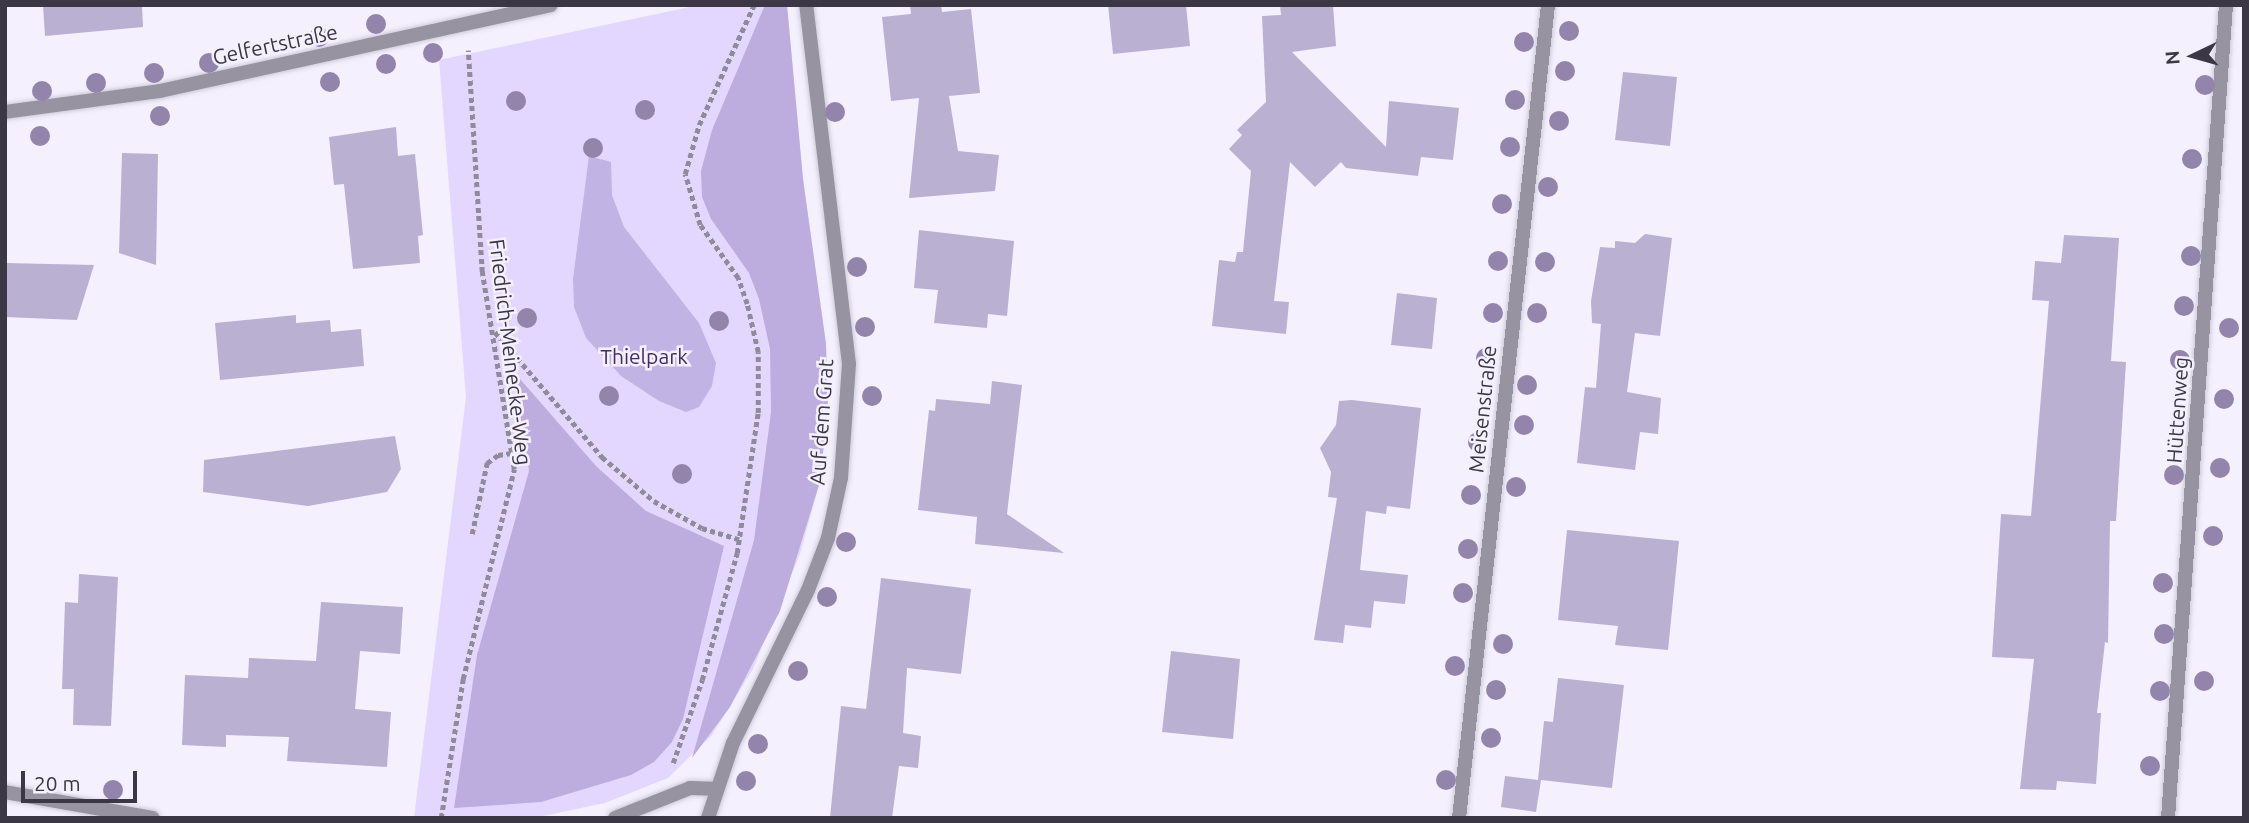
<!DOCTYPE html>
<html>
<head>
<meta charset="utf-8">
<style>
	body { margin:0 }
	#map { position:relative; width:2249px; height:823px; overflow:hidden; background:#f4f0fe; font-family:Ubuntu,sans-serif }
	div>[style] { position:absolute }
	.green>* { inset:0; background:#e3d7ff }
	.forest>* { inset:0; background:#bcadde }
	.water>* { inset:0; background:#c2b3e5 }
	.building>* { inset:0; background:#bab0d1 }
	.path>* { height:4.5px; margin-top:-2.25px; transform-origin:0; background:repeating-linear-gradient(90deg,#8f8b99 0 5px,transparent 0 8.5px) }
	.roads { filter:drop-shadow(0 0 2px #cfcbd9) drop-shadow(0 0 2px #cfcbd9) }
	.street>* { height:14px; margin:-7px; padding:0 7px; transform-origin:7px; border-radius:7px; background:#9793a1 }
	.trees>* { width:20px; height:20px; margin:-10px; border-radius:50%; background:#9384ac }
	span { translate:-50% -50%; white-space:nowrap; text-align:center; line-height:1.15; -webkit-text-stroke:5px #f4f0fe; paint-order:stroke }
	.street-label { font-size:21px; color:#3c3745 }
	.park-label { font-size:21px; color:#442c68 }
	.frame { position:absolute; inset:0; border:7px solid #3c3745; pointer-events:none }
	.north { position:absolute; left:2158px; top:21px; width:70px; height:70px; -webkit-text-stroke:5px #f4f0fe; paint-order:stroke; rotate:265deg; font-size:19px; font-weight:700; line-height:28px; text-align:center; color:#3c3745 }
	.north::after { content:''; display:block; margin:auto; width:24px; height:32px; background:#3c3745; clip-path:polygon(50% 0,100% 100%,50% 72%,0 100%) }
	.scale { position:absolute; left:21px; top:771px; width:116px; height:32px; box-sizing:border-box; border:4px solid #3c3745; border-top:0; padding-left:9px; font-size:21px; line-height:24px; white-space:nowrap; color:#3c3745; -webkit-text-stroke:5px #f4f0fe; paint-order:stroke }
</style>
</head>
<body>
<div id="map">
	<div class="green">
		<i style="clip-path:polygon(699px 5px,787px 5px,803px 179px,826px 344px,828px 411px,819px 485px,800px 554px,753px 669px,712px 735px,668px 778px,605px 803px,543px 816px,414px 818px,466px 397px,439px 60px)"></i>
	</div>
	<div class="forest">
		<i style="clip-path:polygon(765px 5px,787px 5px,803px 179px,826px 344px,828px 411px,819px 485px,780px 611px,730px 707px,692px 758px,754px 540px,771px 412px,770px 349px,759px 299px,749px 273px,711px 219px,702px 197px,701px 171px,712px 130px)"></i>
		<i style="clip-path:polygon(513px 371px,596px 466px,646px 511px,724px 546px,683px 719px,672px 742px,654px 762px,631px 775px,541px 802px,454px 808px,477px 655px,529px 471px)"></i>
	</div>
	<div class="water">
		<i style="clip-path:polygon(589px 156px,611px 162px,612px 195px,624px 227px,699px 323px,716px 363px,712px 386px,699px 407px,686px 412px,659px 401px,621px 376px,586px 338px,574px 307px,573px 279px)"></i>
	</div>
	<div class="building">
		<i style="clip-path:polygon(43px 5px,142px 5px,143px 27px,45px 36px)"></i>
		<i style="clip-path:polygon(910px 5px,941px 5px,942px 12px,971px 9px,980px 93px,949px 96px,958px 151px,999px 155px,995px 191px,909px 198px,919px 98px,891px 101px,882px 17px,911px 14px)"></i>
		<i style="clip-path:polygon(1108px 5px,1186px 5px,1190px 46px,1113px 54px)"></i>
		<i style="clip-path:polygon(1280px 5px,1333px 5px,1336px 46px,1292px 52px,1386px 147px,1389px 101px,1459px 108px,1453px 160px,1421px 157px,1418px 176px,1346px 168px,1341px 162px,1315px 187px,1290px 162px,1274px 301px,1289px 302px,1286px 334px,1212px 326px,1219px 260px,1235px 262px,1237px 252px,1243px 252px,1251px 171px,1229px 149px,1242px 135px,1237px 130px,1266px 102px,1262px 16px,1281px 15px)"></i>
		<i style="clip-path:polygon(1623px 72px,1677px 77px,1670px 146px,1615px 140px)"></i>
		<i style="clip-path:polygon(396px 127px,398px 156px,415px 154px,423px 235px,418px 236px,420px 263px,353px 269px,344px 184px,334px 185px,329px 137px)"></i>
		<i style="clip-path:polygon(122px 153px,158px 154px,156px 265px,119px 253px)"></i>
		<i style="clip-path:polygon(919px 230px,1014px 241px,1007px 316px,988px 314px,987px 328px,934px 323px,938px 290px,914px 288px)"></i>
		<i style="clip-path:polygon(1645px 234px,1672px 238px,1660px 336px,1635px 333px,1627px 392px,1661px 398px,1658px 434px,1640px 432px,1635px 470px,1577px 463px,1585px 387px,1596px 388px,1601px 324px,1592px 323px,1591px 301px,1600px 247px,1615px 248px,1615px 241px,1635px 243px)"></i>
		<i style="clip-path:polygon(2064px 235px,2119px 238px,2111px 361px,2126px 362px,2116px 521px,2110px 521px,2108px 643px,2105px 642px,2097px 713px,2101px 713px,2096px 784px,2057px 781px,2056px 790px,2020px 789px,2034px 659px,1992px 657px,2001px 514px,2031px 516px,2049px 301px,2032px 300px,2035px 261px,2061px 263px)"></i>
		<i style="clip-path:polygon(5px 263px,94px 265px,77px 320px,5px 317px)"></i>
		<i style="clip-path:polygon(1397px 293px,1437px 298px,1432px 349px,1391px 345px)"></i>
		<i style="clip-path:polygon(296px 315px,296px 323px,330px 320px,331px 332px,361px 329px,364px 366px,220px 380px,215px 323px)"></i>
		<i style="clip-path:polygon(992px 381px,1022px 385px,1007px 514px,1064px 553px,975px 544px,977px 517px,918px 510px,929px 410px,935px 411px,936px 399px,990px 404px)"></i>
		<i style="clip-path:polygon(1352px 400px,1421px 408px,1410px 509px,1387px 506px,1386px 514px,1366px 511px,1360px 570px,1408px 575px,1405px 604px,1374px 601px,1371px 628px,1345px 625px,1343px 643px,1314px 640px,1337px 498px,1328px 497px,1331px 472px,1320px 448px,1336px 425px,1339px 401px)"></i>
		<i style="clip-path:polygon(395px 436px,401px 469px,387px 492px,308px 506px,203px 492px,204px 460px)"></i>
		<i style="clip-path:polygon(1567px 530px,1679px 541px,1668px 650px,1615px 645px,1618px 626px,1558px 620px)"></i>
		<i style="clip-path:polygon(79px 574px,118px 577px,111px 726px,73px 725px,74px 689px,62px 689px,65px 602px,78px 603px)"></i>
		<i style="clip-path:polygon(881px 578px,971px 589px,961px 674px,907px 668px,903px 733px,921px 736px,918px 768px,899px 766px,892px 818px,830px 818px,841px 706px,866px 709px)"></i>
		<i style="clip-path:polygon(321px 602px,403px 607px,400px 654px,360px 651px,355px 709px,391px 712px,387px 767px,287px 761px,289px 737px,226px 735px,226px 747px,182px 745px,185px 675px,248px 678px,249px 658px,316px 661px)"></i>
		<i style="clip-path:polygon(1171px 651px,1240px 659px,1233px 739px,1162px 732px)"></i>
		<i style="clip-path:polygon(1558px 678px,1624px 685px,1612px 788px,1541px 780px,1536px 812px,1501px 807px,1505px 776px,1538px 780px,1544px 721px,1553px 722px)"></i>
	</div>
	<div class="path">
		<i style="left:495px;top:332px;width:165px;rotate:49.4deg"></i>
		<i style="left:602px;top:457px;width:68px;rotate:40.2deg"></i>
		<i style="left:654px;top:501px;width:55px;rotate:29.4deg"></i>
		<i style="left:702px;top:528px;width:39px;rotate:17deg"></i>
		<i style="left:472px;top:534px;width:73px;rotate:-78.1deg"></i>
		<i style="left:487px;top:463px;width:14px;rotate:-36deg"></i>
		<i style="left:498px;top:455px;width:14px;rotate:-8deg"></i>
		<i style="left:673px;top:763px;width:88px;rotate:-70.7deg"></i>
		<i style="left:702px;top:680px;width:132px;rotate:-74.6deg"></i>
		<i style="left:737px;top:553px;width:142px;rotate:-81.5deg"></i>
		<i style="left:758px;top:413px;width:61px;rotate:-90deg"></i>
		<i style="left:758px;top:352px;width:49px;rotate:-102.9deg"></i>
		<i style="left:747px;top:304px;width:28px;rotate:-109deg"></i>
		<i style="left:738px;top:278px;width:65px;rotate:-125.6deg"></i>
		<i style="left:700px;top:225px;width:53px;rotate:-106.4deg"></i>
		<i style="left:685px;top:174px;width:51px;rotate:-74.1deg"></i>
		<i style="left:699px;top:125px;width:132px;rotate:-65.4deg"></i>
		<i style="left:441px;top:818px;width:141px;rotate:-81deg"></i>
		<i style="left:463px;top:679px;width:216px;rotate:-76.3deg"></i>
		<i style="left:514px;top:469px;width:200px;rotate:-99.2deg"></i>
		<i style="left:482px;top:272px;width:222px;rotate:-93.6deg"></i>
	</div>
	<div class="roads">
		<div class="street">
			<i style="left:5px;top:112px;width:156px;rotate:-7.7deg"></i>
			<i style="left:160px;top:91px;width:400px;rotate:-12.4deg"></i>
			<i style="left:5px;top:792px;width:150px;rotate:10deg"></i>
			<i style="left:615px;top:818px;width:81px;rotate:-21.8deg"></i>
			<i style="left:690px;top:788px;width:24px;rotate:2deg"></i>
			<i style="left:708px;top:818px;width:79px;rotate:-71.6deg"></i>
			<i style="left:733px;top:743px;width:170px;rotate:-63.9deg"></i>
			<i style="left:808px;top:590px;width:56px;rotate:-69deg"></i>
			<i style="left:828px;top:538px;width:61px;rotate:-77.8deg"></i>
			<i style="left:841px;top:478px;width:114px;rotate:-86deg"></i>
			<i style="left:849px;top:364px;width:362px;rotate:-96.8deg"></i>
			<i style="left:1459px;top:818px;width:818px;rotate:-83.75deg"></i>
			<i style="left:2168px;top:818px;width:815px;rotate:-85.92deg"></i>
		</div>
	</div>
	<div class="trees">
		<i style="left:376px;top:24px"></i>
		<i style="left:1569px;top:31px"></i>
		<i style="left:319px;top:37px"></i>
		<i style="left:1524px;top:42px"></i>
		<i style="left:433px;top:53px"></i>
		<i style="left:209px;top:63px"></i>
		<i style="left:386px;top:64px"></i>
		<i style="left:1565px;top:71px"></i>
		<i style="left:154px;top:73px"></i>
		<i style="left:330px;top:82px"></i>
		<i style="left:96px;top:83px"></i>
		<i style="left:2205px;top:85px"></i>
		<i style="left:42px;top:91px"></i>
		<i style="left:1515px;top:100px"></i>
		<i style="left:516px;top:101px"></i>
		<i style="left:645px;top:110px"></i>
		<i style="left:835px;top:112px"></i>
		<i style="left:160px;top:116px"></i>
		<i style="left:1559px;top:121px"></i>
		<i style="left:40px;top:136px"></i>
		<i style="left:1510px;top:147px"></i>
		<i style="left:593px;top:148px"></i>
		<i style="left:2192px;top:159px"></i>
		<i style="left:1548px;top:187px"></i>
		<i style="left:1502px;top:204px"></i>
		<i style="left:2191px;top:256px"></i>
		<i style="left:1498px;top:261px"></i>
		<i style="left:1545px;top:262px"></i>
		<i style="left:857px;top:267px"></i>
		<i style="left:2184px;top:306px"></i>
		<i style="left:1493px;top:313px"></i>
		<i style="left:1537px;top:313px"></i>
		<i style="left:527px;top:318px"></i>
		<i style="left:719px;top:321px"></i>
		<i style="left:865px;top:327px"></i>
		<i style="left:2229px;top:328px"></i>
		<i style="left:1486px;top:358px"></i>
		<i style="left:2180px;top:360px"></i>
		<i style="left:1527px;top:385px"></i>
		<i style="left:609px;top:396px"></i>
		<i style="left:872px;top:396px"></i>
		<i style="left:2224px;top:399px"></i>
		<i style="left:1524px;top:425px"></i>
		<i style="left:1478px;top:442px"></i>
		<i style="left:2220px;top:468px"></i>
		<i style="left:682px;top:474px"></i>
		<i style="left:2174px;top:475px"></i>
		<i style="left:1516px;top:487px"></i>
		<i style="left:1471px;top:495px"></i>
		<i style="left:2213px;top:536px"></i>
		<i style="left:846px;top:542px"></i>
		<i style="left:1468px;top:549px"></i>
		<i style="left:2163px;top:583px"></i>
		<i style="left:1463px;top:593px"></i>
		<i style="left:827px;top:597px"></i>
		<i style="left:2164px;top:634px"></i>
		<i style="left:1503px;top:644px"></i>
		<i style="left:1455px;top:666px"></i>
		<i style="left:798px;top:671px"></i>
		<i style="left:2204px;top:681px"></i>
		<i style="left:1496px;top:690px"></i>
		<i style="left:2160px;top:691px"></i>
		<i style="left:1491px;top:738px"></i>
		<i style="left:758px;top:744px"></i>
		<i style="left:2150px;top:766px"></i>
		<i style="left:1446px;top:780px"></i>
		<i style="left:746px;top:781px"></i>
		<i style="left:113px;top:790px"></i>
	</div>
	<div class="street-label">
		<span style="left:275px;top:44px;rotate:-12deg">Gelfertstraße</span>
		<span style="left:511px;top:352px;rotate:83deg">Friedrich-Meinecke-Weg</span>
		<span style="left:1482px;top:409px;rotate:-84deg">Meisenstraße</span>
		<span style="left:2177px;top:410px;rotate:-86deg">Hüttenweg</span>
		<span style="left:821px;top:422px;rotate:-86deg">Auf dem Grat</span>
	</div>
	<div class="park-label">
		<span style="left:644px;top:356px">Thielpark</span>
	</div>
	<div class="frame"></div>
	<div class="north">N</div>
	<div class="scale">20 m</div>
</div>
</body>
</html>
